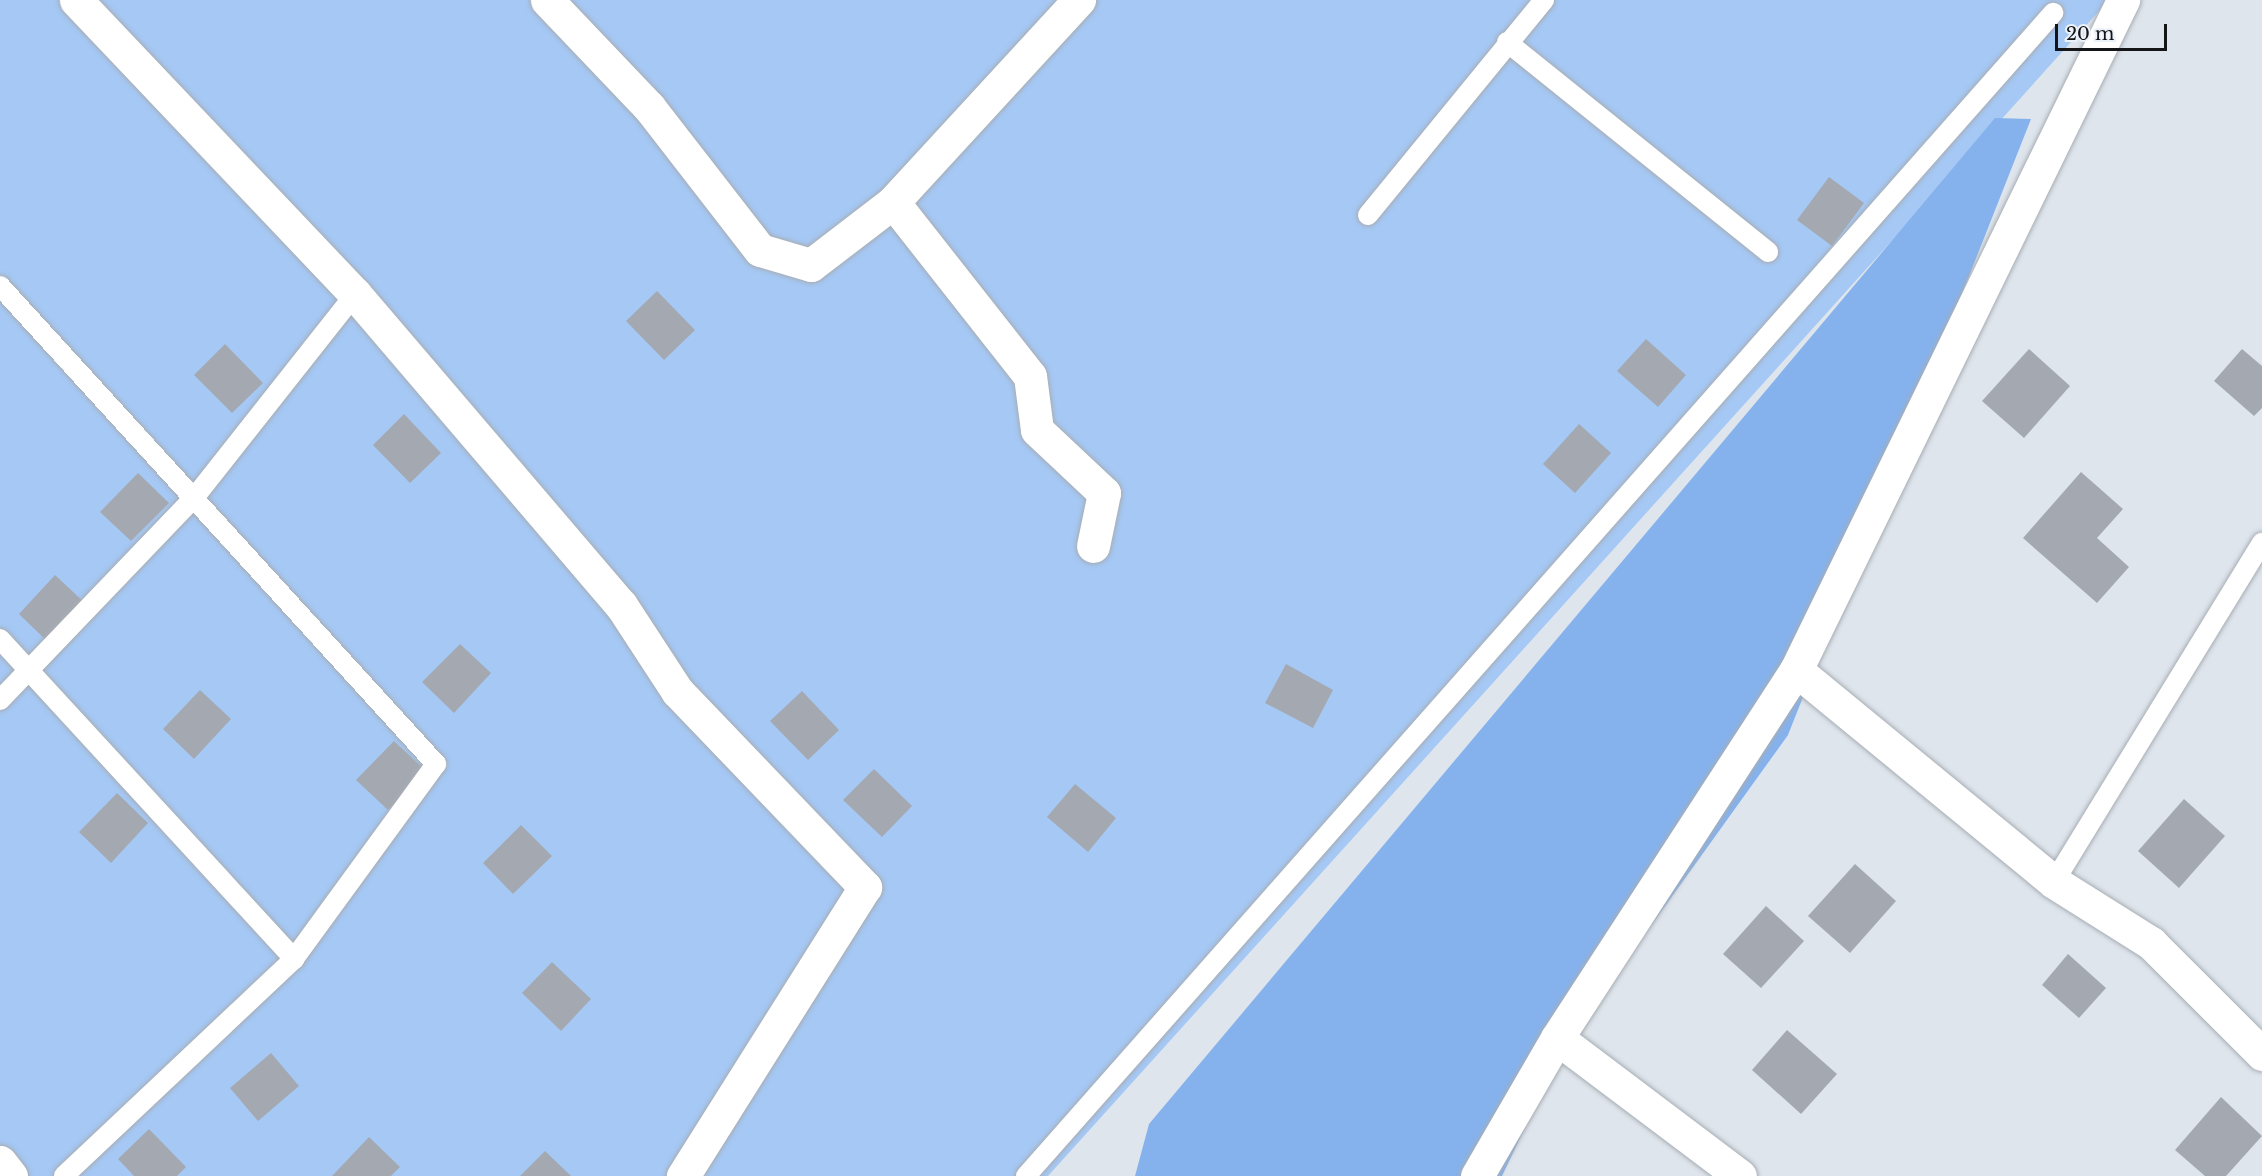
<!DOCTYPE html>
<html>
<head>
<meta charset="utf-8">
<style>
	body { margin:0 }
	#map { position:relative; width:2262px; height:1176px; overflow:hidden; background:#dfe5ec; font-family:"Libre Baskerville",serif }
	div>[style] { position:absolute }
	.green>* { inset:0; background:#a5c8f5 }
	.forest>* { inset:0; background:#85b2ed }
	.building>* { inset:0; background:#a4a9b1 }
	.roads { filter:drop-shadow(0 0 2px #a7adb4) drop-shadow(0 0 2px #a7adb4) }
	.service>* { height:20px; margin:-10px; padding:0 10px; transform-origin:10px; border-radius:10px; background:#fff }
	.minor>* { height:33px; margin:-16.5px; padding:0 16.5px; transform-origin:16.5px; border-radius:16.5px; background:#fff }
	span { translate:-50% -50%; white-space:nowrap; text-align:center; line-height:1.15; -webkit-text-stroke:4.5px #ecf2fa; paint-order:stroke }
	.scale { position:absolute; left:2055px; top:24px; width:112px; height:27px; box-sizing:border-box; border:3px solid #131517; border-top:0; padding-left:8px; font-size:18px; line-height:21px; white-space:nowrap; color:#131517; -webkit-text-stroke:4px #ecf2fa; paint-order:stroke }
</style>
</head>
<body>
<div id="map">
	<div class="green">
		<i style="clip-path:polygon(0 0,2109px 0,1048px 1176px,0 1176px)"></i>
	</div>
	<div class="forest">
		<i style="clip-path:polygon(1995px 118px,2031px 119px,1788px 735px,1563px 1048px,1502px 1176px,1135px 1176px,1149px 1124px)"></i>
	</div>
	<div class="building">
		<i style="clip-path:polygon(1829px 177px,1864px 203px,1832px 246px,1797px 220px)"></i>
		<i style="clip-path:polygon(657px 291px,695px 330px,664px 360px,626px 321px)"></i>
		<i style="clip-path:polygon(1646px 339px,1686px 375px,1658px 407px,1617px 371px)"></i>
		<i style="clip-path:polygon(225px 344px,263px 383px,232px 413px,194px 375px)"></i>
		<i style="clip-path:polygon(2029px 349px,2070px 386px,2024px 438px,1982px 401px)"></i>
		<i style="clip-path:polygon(2242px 349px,2262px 366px,2262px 408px,2254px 416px,2214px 381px)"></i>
		<i style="clip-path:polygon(404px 414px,441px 453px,410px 483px,373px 445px)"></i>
		<i style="clip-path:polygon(1579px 424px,1611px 453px,1575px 493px,1543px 464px)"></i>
		<i style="clip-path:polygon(2081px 472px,2123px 509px,2097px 538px,2129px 567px,2097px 603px,2023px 538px)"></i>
		<i style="clip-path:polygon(138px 473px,169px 503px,131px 541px,100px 512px)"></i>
		<i style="clip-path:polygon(55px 575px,87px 605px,50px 644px,19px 614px)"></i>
		<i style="clip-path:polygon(460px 644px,491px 673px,454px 713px,422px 682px)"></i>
		<i style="clip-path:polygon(1286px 664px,1333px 690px,1313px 728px,1265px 703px)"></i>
		<i style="clip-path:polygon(200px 690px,231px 719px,194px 759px,163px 729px)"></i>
		<i style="clip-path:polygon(802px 691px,839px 730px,808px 760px,770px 721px)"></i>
		<i style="clip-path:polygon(394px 741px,426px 771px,388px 810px,356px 780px)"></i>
		<i style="clip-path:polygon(874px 769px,912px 806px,882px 837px,843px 800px)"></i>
		<i style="clip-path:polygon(1075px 784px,1116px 818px,1088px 852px,1047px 817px)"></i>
		<i style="clip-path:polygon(117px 793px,148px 823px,111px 863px,79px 832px)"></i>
		<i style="clip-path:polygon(2184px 799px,2225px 836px,2179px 888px,2138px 851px)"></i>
		<i style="clip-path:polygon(521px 825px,552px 856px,513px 894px,483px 863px)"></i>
		<i style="clip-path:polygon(1855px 864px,1896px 901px,1850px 953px,1808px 916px)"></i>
		<i style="clip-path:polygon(1766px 906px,1804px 941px,1761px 988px,1723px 954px)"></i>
		<i style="clip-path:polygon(2068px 954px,2106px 988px,2079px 1018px,2042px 985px)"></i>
		<i style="clip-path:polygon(552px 962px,591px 999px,561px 1031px,522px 993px)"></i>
		<i style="clip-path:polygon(1787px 1030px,1837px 1074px,1801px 1114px,1752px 1070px)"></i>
		<i style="clip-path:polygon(271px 1053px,299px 1086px,258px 1121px,230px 1088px)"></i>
		<i style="clip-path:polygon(2221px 1097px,2262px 1136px,2226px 1176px,2205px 1176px,2175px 1150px)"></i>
		<i style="clip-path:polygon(149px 1129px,186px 1167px,177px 1176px,134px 1176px,118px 1159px)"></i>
		<i style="clip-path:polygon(369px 1137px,400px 1167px,391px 1176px,332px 1176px)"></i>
		<i style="clip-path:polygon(545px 1151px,571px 1176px,520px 1176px)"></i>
	</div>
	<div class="roads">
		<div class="service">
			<i style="left:1507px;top:42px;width:335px;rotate:38.8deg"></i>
			<i style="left:1368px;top:215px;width:278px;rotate:-50.7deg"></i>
			<i style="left:0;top:286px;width:647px;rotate:47.63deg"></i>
			<i style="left:436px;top:764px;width:241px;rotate:126.1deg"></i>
			<i style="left:294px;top:959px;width:316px;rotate:136.7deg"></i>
			<i style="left:0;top:639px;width:435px;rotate:47.4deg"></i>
			<i style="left:0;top:700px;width:280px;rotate:-46.2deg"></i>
			<i style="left:194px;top:498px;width:260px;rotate:-51.7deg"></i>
			<i style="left:2054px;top:882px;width:398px;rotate:-58.5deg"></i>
			<i style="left:1026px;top:1176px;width:1552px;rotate:-48.55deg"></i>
		</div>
		<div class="minor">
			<i style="left:76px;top:0;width:405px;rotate:46.5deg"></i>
			<i style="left:355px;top:294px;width:409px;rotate:49.5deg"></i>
			<i style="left:621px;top:605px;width:103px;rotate:56.9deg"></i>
			<i style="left:677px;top:691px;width:272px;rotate:46.2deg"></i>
			<i style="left:865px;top:887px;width:342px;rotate:122.2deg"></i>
			<i style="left:547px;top:0;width:148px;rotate:46.4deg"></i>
			<i style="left:649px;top:107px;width:181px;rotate:52.2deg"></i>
			<i style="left:760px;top:250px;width:53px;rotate:16.4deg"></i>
			<i style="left:811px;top:265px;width:103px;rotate:-37.5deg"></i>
			<i style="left:893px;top:202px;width:221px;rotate:51.8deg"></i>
			<i style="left:1030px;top:376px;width:54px;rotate:82.6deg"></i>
			<i style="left:1037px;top:430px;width:92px;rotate:43.2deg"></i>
			<i style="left:1104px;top:493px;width:54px;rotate:101.7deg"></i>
			<i style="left:893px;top:202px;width:275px;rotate:-47.4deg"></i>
			<i style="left:1796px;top:670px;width:334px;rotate:39.4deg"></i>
			<i style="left:2054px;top:882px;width:115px;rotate:32.2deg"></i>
			<i style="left:2151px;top:943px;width:157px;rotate:45deg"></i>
			<i style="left:1557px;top:1038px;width:229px;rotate:37deg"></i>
			<i style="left:0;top:1162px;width:18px;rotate:52deg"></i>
			<i style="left:1477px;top:1176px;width:160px;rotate:-59.9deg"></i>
			<i style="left:1557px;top:1038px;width:439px;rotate:-57deg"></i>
			<i style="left:1796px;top:670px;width:746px;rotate:-63.98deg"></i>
		</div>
	</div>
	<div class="scale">20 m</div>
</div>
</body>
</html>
